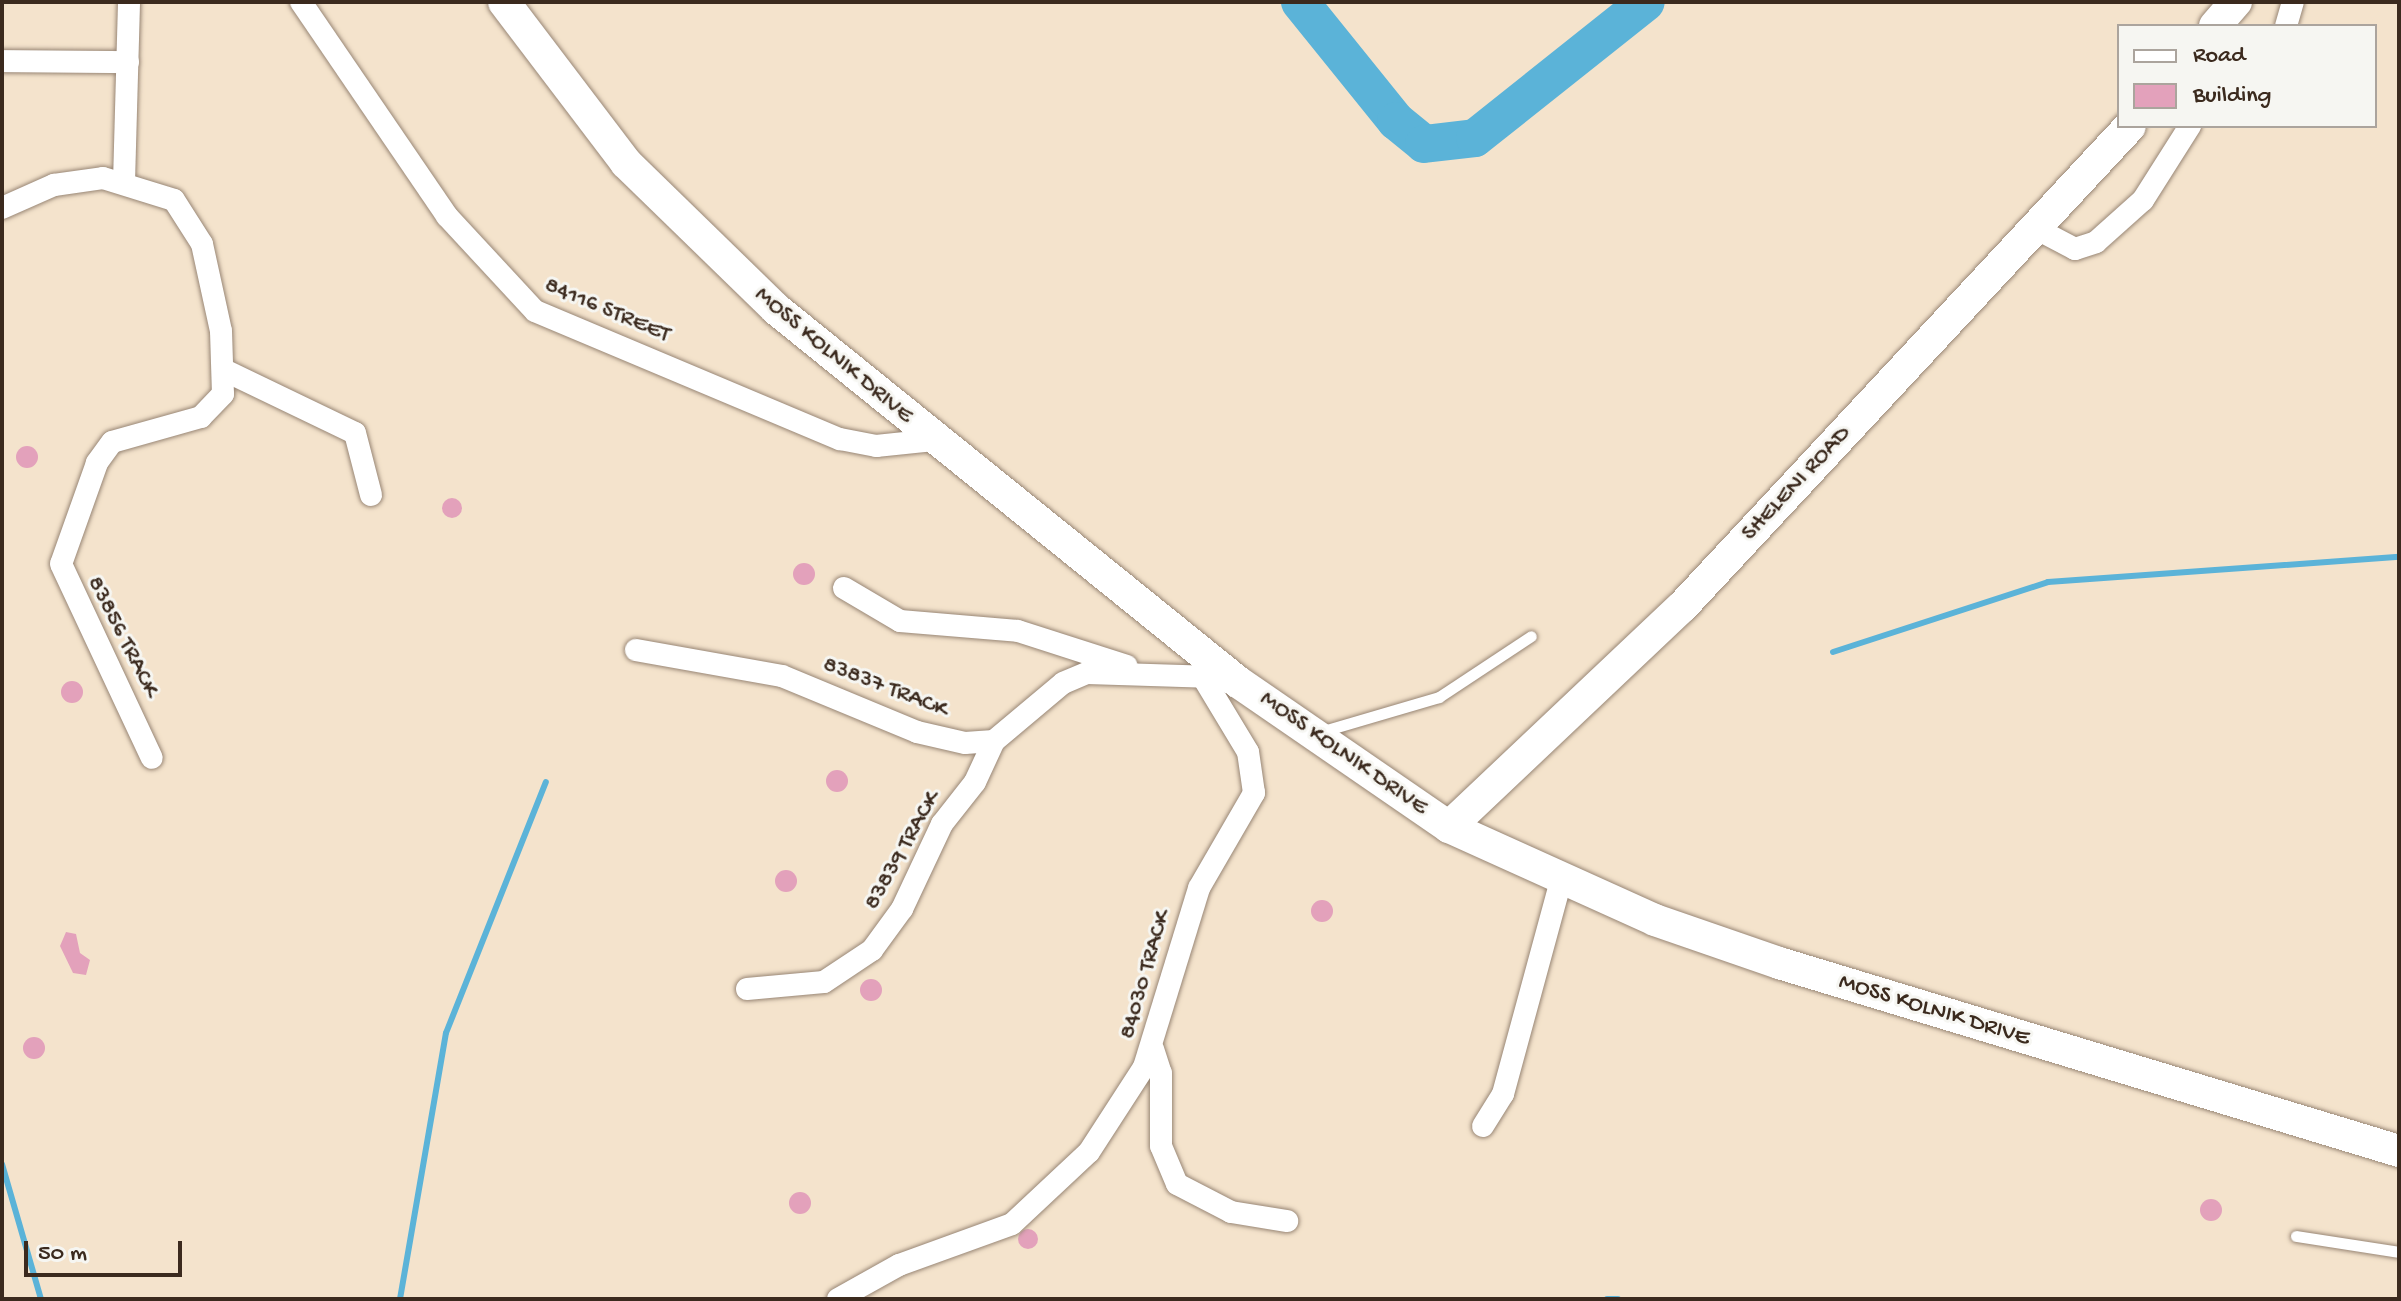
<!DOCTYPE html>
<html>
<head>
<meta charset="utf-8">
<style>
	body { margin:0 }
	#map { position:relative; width:2401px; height:1301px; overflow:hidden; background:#f4e3cc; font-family:"Gochi Hand",sans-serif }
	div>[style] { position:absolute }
	.stream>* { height:6px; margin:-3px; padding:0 3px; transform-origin:3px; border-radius:3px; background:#5bb3d8 }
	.river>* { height:38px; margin:-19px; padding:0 19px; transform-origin:19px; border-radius:19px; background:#5bb3d8 }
	.building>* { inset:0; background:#e3a1bb }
	.round { border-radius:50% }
	.roads { filter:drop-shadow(0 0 2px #988675) drop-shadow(0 0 2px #988675) }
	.lane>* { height:11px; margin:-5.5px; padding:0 5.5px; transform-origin:5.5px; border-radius:5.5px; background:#fff }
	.street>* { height:22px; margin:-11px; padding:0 11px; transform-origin:11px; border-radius:11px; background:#fff }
	.secondary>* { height:32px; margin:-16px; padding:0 16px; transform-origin:16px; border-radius:16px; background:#fff }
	span { translate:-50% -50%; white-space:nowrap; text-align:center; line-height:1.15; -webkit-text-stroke:6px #f6f6f2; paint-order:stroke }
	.street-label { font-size:24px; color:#3b2a1e }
	.frame { position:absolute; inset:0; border:4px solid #3b2a1e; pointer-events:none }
	.legend { position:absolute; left:2117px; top:24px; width:260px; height:104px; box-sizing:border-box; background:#f6f6f2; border:2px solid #aba49d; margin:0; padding:10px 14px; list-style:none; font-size:24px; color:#3b2a1e }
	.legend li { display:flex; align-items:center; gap:16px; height:40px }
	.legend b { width:40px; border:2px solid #aba49d }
	.scale { position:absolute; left:24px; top:1241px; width:158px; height:36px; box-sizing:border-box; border:4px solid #3b2a1e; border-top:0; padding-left:10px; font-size:24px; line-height:28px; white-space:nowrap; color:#3b2a1e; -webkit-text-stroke:6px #f6f6f2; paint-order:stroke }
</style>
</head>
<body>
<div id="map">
	<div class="stream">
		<i style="left:1833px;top:652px;width:226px;rotate:-18deg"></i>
		<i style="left:2048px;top:582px;width:352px;rotate:-4.1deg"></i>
		<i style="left:2px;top:1164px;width:141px;rotate:73.9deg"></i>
		<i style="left:400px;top:1299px;width:270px;rotate:-80.2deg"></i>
		<i style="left:446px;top:1033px;width:270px;rotate:-68.3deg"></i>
		<i style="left:1607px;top:1299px;width:11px"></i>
	</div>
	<div class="river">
		<i style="left:1300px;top:2px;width:153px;rotate:51.1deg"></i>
		<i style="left:1396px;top:121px;width:36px;rotate:39deg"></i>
		<i style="left:1424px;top:144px;width:51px;rotate:-6.7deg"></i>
		<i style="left:1475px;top:138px;width:218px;rotate:-38.5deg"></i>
	</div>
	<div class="building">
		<i class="round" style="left:16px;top:446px;width:22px;height:22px"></i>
		<i class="round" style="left:442px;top:498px;width:20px;height:20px"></i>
		<i class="round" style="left:793px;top:563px;width:22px;height:22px"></i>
		<i class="round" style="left:61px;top:681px;width:22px;height:22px"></i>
		<i class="round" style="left:826px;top:770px;width:22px;height:22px"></i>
		<i class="round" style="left:775px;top:870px;width:22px;height:22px"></i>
		<i class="round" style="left:1311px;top:900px;width:22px;height:22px"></i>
		<i style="clip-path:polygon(66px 932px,76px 934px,80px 953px,90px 960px,86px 975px,73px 973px,60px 946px)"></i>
		<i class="round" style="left:860px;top:979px;width:22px;height:22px"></i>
		<i class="round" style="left:23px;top:1037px;width:22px;height:22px"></i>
		<i class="round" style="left:789px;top:1192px;width:22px;height:22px"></i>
		<i class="round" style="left:2200px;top:1199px;width:22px;height:22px"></i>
		<i class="round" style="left:1018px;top:1229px;width:20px;height:20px"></i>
	</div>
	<div class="roads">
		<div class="lane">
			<i style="left:1320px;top:732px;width:124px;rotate:-16.4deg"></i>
			<i style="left:1439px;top:697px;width:110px;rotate:-33.5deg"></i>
			<i style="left:2296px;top:1236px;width:104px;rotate:8.8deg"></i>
		</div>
		<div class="street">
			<i style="left:301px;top:2px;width:259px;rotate:55.7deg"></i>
			<i style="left:447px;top:216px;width:129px;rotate:47.2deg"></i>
			<i style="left:535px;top:311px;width:331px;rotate:22.8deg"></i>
			<i style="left:840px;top:439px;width:37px;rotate:11deg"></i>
			<i style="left:876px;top:446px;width:58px;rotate:-5.9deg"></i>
			<i style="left:2286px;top:26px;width:25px;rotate:-74deg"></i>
			<i style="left:2px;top:61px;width:126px;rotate:0.5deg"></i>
			<i style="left:124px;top:182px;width:180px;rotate:-88.4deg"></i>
			<i style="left:2px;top:208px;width:57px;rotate:-23.9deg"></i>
			<i style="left:54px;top:185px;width:49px;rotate:-8.1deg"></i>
			<i style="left:103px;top:178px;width:74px;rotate:17.2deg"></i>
			<i style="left:174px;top:200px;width:52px;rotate:57.5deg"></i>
			<i style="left:202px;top:244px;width:89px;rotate:77.7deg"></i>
			<i style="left:221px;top:331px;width:63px;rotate:88.2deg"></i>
			<i style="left:223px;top:394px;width:32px;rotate:134deg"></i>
			<i style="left:201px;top:417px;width:92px;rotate:164.3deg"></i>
			<i style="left:112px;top:442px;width:26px;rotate:126deg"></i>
			<i style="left:97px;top:463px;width:107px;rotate:109.6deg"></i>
			<i style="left:61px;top:564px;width:214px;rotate:64.9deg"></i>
			<i style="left:2037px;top:229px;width:43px;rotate:27.8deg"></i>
			<i style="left:2075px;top:249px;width:22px;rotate:-18deg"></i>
			<i style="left:2096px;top:242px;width:63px;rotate:-41.8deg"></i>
			<i style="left:2143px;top:200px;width:88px;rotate:-57.6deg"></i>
			<i style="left:226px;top:371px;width:143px;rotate:25.7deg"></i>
			<i style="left:355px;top:433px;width:64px;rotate:75.5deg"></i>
			<i style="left:844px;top:588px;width:65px;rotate:30.5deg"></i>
			<i style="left:900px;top:621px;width:118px;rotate:4.8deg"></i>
			<i style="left:1018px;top:631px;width:114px;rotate:17.8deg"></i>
			<i style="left:636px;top:650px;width:148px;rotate:10.1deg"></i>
			<i style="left:782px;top:676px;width:146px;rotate:22.5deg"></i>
			<i style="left:917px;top:732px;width:49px;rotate:12.9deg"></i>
			<i style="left:965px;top:743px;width:29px;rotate:-4deg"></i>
			<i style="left:994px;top:741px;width:90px;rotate:-40deg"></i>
			<i style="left:1063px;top:683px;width:26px;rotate:-23deg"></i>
			<i style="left:1087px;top:673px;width:127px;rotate:1.8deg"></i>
			<i style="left:747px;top:989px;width:77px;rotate:-5.2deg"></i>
			<i style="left:824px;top:982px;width:58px;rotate:-33.7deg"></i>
			<i style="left:872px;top:950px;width:51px;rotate:-53.8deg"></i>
			<i style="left:902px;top:909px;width:94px;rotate:-64.8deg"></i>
			<i style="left:942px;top:824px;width:53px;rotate:-51.8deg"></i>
			<i style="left:975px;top:782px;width:45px;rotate:-65.1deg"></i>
			<i style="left:1153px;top:1049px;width:25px;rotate:72deg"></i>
			<i style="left:1161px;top:1073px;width:73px;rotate:90deg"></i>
			<i style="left:1161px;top:1146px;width:41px;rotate:67.2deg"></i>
			<i style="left:1177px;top:1184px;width:61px;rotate:27.4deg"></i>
			<i style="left:1231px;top:1212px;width:57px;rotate:9.1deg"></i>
			<i style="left:1483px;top:1126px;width:38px;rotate:-58deg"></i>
			<i style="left:1503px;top:1094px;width:221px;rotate:-74.8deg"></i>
			<i style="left:838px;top:1299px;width:70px;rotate:-29.1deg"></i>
			<i style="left:899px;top:1265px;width:120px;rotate:-19.9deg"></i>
			<i style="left:1012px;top:1224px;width:105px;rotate:-43.1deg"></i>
			<i style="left:1089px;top:1152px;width:101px;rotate:-57.1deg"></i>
			<i style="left:1144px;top:1067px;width:187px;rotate:-72.9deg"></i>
			<i style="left:1199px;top:888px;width:110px;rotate:-59.9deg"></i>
			<i style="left:1254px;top:793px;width:41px;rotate:-98.3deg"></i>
			<i style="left:1248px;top:752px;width:91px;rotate:-121.1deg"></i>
		</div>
		<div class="secondary">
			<i style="left:504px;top:2px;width:202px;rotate:52.8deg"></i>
			<i style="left:626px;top:163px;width:209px;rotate:44.2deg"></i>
			<i style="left:776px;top:309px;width:594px;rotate:38.92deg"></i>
			<i style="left:1238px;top:682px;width:256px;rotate:34.5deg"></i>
			<i style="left:1449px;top:827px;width:226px;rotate:24.3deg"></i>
			<i style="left:1655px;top:920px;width:131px;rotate:19.1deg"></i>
			<i style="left:1779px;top:963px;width:648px;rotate:16.87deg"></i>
			<i style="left:2215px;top:26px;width:32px;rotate:-49deg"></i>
			<i style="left:1449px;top:827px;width:320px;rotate:-43.4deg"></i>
			<i style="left:1682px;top:607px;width:657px;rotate:-47.03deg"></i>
		</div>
	</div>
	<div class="street-label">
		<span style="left:607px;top:311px;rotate:23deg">84116 STREET</span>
		<span style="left:833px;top:356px;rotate:40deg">MOSS KOLNIK DRIVE</span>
		<span style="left:1797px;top:484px;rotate:-47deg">SHELENI ROAD</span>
		<span style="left:122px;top:637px;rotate:63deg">83856 TRACK</span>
		<span style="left:885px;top:688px;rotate:21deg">83837 TRACK</span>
		<span style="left:1343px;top:754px;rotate:35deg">MOSS KOLNIK DRIVE</span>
		<span style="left:903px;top:851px;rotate:-61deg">83839 TRACK</span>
		<span style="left:1146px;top:975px;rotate:-74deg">84030 TRACK</span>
		<span style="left:1934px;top:1011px;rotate:17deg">MOSS KOLNIK DRIVE</span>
	</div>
	<div class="frame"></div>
	<ul class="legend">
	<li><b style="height:10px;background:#fff"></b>Road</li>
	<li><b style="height:22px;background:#e3a1bb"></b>Building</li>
	</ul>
	<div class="scale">50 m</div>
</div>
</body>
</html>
